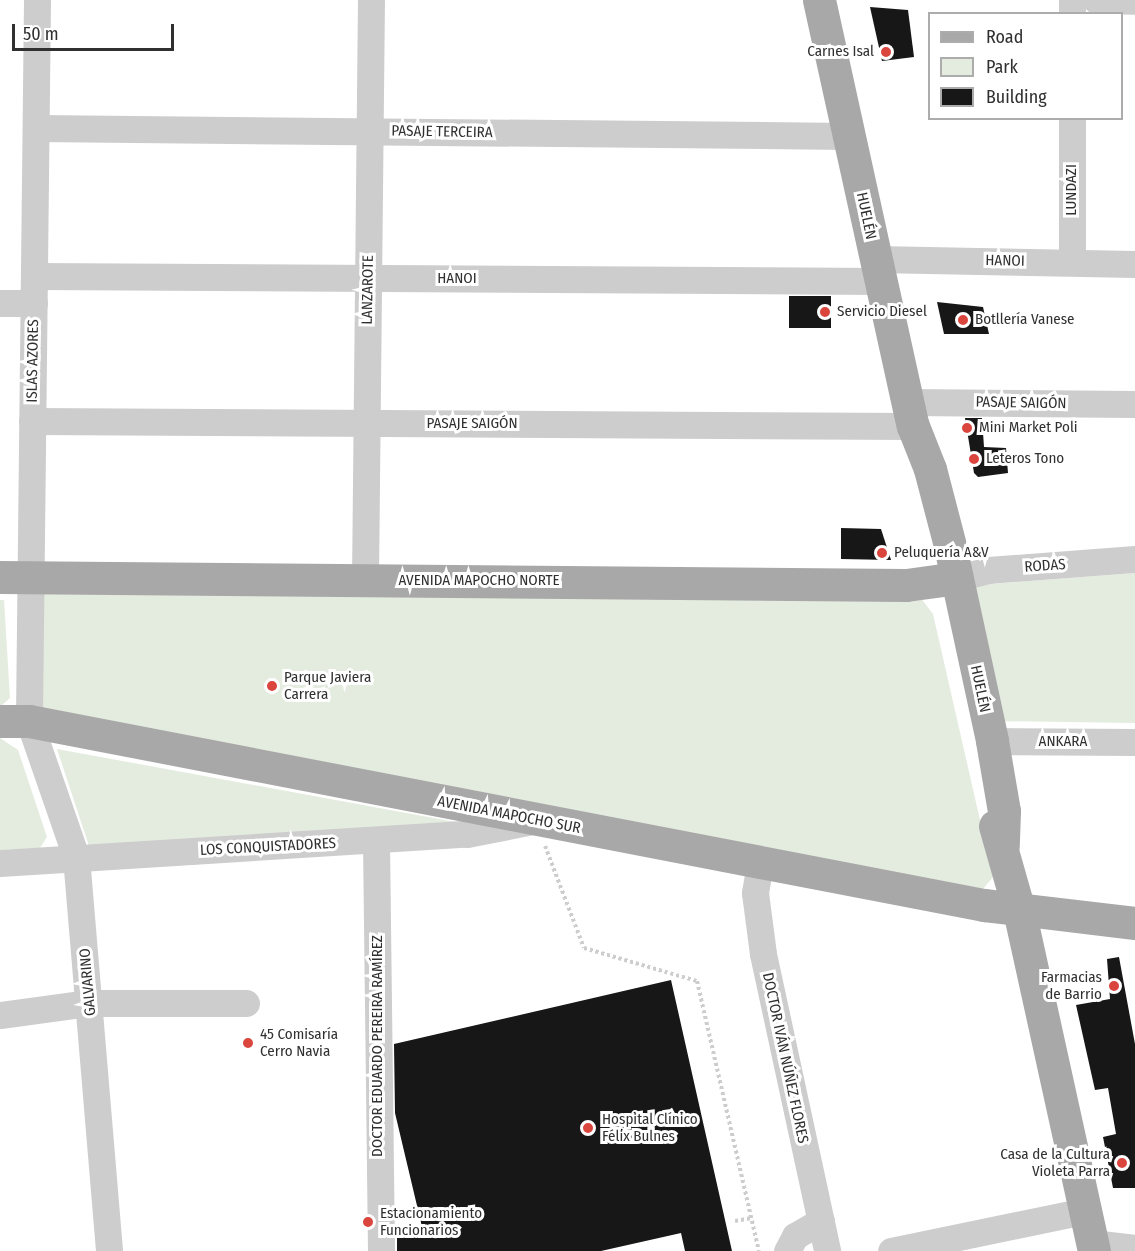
<!DOCTYPE html>
<html>
<head>
<meta charset="utf-8">
<style>
	body { margin:0 }
	#map { position:relative; width:1135px; height:1251px; overflow:hidden; background:#fff; font-family:"Fira Sans Condensed",sans-serif }
	div>[style] { position:absolute }
	.green>* { inset:0; background:#e4ecdf }
	.building>* { inset:0; background:#171717 }
	.path>* { height:4px; margin-top:-2px; transform-origin:0; background:repeating-linear-gradient(90deg,#cdcdcd 0 3px,transparent 0 6px) }
	.minor>* { height:27px; margin:-13.5px; padding:0 13.5px; transform-origin:13.5px; border-radius:13.5px; background:#cdcdcd }
	.major>* { height:33px; margin:-16.5px; padding:0 16.5px; transform-origin:16.5px; border-radius:16.5px; background:#a8a8a8 }
	.dots>* { width:16px; height:16px; translate:-50% -50%; box-sizing:border-box; border:3px solid #fff; border-radius:50% }
	span { translate:-50% -50%; white-space:nowrap; text-align:center; line-height:1.15; -webkit-text-stroke:6px #fff; paint-order:stroke }
	.poi-label { font-size:15px; color:#303030 }
	.right { translate:-100% -50%; text-align:right }
	.left { translate:0 -50%; text-align:left }
	.street-label { font-size:15px; color:#303030 }
	.legend { position:absolute; left:928px; top:12px; width:195px; height:108px; box-sizing:border-box; background:#fff; border:2px solid #acacac; margin:0; padding:8px 10px; list-style:none; font-size:18px; color:#303030 }
	.legend li { display:flex; align-items:center; gap:12px; height:30px }
	.legend b { width:30px; border:2px solid #acacac }
	.scale { position:absolute; left:12px; top:24px; width:162px; height:27px; box-sizing:border-box; border:3px solid #303030; border-top:0; padding-left:8px; font-size:18px; line-height:21px; white-space:nowrap; color:#303030; -webkit-text-stroke:4px #fff; paint-order:stroke }
</style>
</head>
<body>
<div id="map">
	<div class="green">
		<i style="clip-path:polygon(1135px 573px,1135px 723px,991px 721px,965px 586px)"></i>
		<i style="clip-path:polygon(48px 591px,920px 597px,933px 614px,993px 877px,983px 889px,43px 710px,36px 697px,44px 594px)"></i>
		<i style="clip-path:polygon(0 600px,4px 600px,10px 698px,0 707px)"></i>
		<i style="clip-path:polygon(0 738px,18px 750px,47px 837px,40px 848px,0 850px)"></i>
		<i style="clip-path:polygon(57px 749px,461px 823px,90px 849px)"></i>
	</div>
	<div class="building">
		<i style="clip-path:polygon(870px 7px,908px 10px,914px 57px,882px 61px)"></i>
		<i style="clip-path:polygon(789px 296px,831px 296px,831px 328px,789px 328px)"></i>
		<i style="clip-path:polygon(937px 302px,983px 307px,989px 334px,944px 334px)"></i>
		<i style="clip-path:polygon(965px 418px,982px 418px,984px 447px,1006px 448px,1008px 473px,978px 477px,974px 473px)"></i>
		<i style="clip-path:polygon(841px 528px,881px 529px,891px 560px,841px 559px)"></i>
		<i style="clip-path:polygon(1119px 957px,1135px 1044px,1135px 1188px,1113px 1188px,1103px 1137px,1116px 1134px,1108px 1088px,1095px 1090px,1076px 1005px,1110px 999px,1107px 959px)"></i>
		<i style="clip-path:polygon(671px 980px,732px 1251px,685px 1251px,681px 1233px,601px 1251px,397px 1251px,397px 1237px,423px 1231px,395px 1113px,394px 1044px)"></i>
	</div>
	<div class="path">
		<i style="left:545px;top:846px;width:109px;rotate:69.1deg"></i>
		<i style="left:584px;top:948px;width:118px;rotate:16.3deg"></i>
		<i style="left:697px;top:981px;width:277px;rotate:77.1deg"></i>
		<i style="left:735px;top:1221px;width:17px;rotate:-10deg"></i>
	</div>
	<div class="minor">
		<i style="left:37px;top:0;width:721px;rotate:90.64deg"></i>
		<i style="left:29px;top:721px;width:144px;rotate:70.9deg"></i>
		<i style="left:76px;top:857px;width:395px;rotate:85.2deg"></i>
		<i style="left:1072px;top:0;width:14px;rotate:90deg"></i>
		<i style="left:1096px;top:0;width:39px;rotate:1deg"></i>
		<i style="left:1072px;top:118px;width:144px;rotate:90deg"></i>
		<i style="left:36px;top:128px;width:813px;rotate:0.56deg"></i>
		<i style="left:876px;top:259px;width:259px;rotate:1.1deg"></i>
		<i style="left:34px;top:276px;width:847px;rotate:0.34deg"></i>
		<i style="left:0;top:303px;width:34px"></i>
		<i style="left:907px;top:402px;width:228px;rotate:0.5deg"></i>
		<i style="left:32px;top:421px;width:881px;rotate:0.33deg"></i>
		<i style="left:957px;top:578px;width:32px;rotate:-14deg"></i>
		<i style="left:988px;top:570px;width:147px;rotate:-4.3deg"></i>
		<i style="left:365px;top:580px;width:580px;rotate:-89.41deg"></i>
		<i style="left:992px;top:741px;width:143px;rotate:0.4deg"></i>
		<i style="left:376px;top:841px;width:410px;rotate:89.3deg"></i>
		<i style="left:0;top:863px;width:468px;rotate:-3.6deg"></i>
		<i style="left:467px;top:834px;width:67px;rotate:-11.1deg"></i>
		<i style="left:760px;top:864px;width:29px;rotate:100deg"></i>
		<i style="left:755px;top:893px;width:62px;rotate:82.5deg"></i>
		<i style="left:763px;top:954px;width:304px;rotate:77.8deg"></i>
		<i style="left:0;top:1015px;width:90px;rotate:-7.7deg"></i>
		<i style="left:89px;top:1003px;width:157px"></i>
		<i style="left:1092px;top:1243px;width:43px;rotate:6.6deg"></i>
		<i style="left:787px;top:1251px;width:17px;rotate:-62deg"></i>
		<i style="left:795px;top:1236px;width:30px;rotate:-30deg"></i>
		<i style="left:891px;top:1251px;width:198px;rotate:-11.7deg"></i>
	</div>
	<div class="major">
		<i style="left:819px;top:0;width:436px;rotate:77.6deg"></i>
		<i style="left:913px;top:426px;width:46px;rotate:68.4deg"></i>
		<i style="left:930px;top:469px;width:80px;rotate:75.4deg"></i>
		<i style="left:950px;top:546px;width:199px;rotate:77.8deg"></i>
		<i style="left:992px;top:741px;width:71px;rotate:80.3deg"></i>
		<i style="left:1004px;top:811px;width:35px;rotate:92deg"></i>
		<i style="left:0;top:577px;width:906px;rotate:0.51deg"></i>
		<i style="left:906px;top:585px;width:51px;rotate:-7.8deg"></i>
		<i style="left:0;top:721px;width:29px"></i>
		<i style="left:29px;top:721px;width:973px;rotate:10.91deg"></i>
		<i style="left:984px;top:905px;width:152px;rotate:6.8deg"></i>
		<i style="left:995px;top:826px;width:87px;rotate:74.1deg"></i>
		<i style="left:1019px;top:910px;width:349px;rotate:77.6deg"></i>
	</div>
	<div class="dots">
		<i style="left:886px;top:52px;background:#da453e"></i>
		<i style="left:825px;top:312px;background:#da453e"></i>
		<i style="left:963px;top:320px;background:#da453e"></i>
		<i style="left:967px;top:428px;background:#da453e"></i>
		<i style="left:974px;top:459px;background:#da453e"></i>
		<i style="left:882px;top:553px;background:#da453e"></i>
		<i style="left:272px;top:686px;background:#da453e"></i>
		<i style="left:1114px;top:986px;background:#da453e"></i>
		<i style="left:248px;top:1043px;background:#da453e"></i>
		<i style="left:588px;top:1128px;background:#da453e"></i>
		<i style="left:1122px;top:1163px;background:#da453e"></i>
		<i style="left:368px;top:1222px;background:#da453e"></i>
	</div>
	<div class="poi-label">
		<span class="right" style="left:874px;top:52px">Carnes Isal</span>
		<span class="left" style="left:837px;top:312px">Servicio Diesel</span>
		<span class="left" style="left:975px;top:320px">Botllería Vanese</span>
		<span class="left" style="left:979px;top:428px">Mini Market Poli</span>
		<span class="left" style="left:986px;top:459px">Leteros Tono</span>
		<span class="left" style="left:894px;top:553px">Peluquería A&amp;V</span>
		<span class="left" style="left:284px;top:686px">Parque Javiera<br>Carrera</span>
		<span class="right" style="left:1102px;top:986px">Farmacias<br>de Barrio</span>
		<span class="left" style="left:260px;top:1043px">45 Comisaría<br>Cerro Navia</span>
		<span class="left" style="left:602px;top:1128px">Hospital Clínico<br>Félix Bulnes</span>
		<span class="right" style="left:1110px;top:1163px">Casa de la Cultura<br>Violeta Parra</span>
		<span class="left" style="left:380px;top:1222px">Estacionamiento<br>Funcionarios</span>
	</div>
	<div class="street-label">
		<span style="left:442px;top:132px;rotate:1deg">PASAJE TERCEIRA</span>
		<span style="left:1072px;top:190px;rotate:-90deg">LUNDAZI</span>
		<span style="left:866px;top:216px;rotate:78deg">HUELÉN</span>
		<span style="left:1005px;top:261px;rotate:1deg">HANOI</span>
		<span style="left:457px;top:279px">HANOI</span>
		<span style="left:368px;top:290px;rotate:-89deg">LANZAROTE</span>
		<span style="left:33px;top:361px;rotate:-89deg">ISLAS AZORES</span>
		<span style="left:1021px;top:403px;rotate:1deg">PASAJE SAIGÓN</span>
		<span style="left:472px;top:424px">PASAJE SAIGÓN</span>
		<span style="left:1045px;top:566px;rotate:-4deg">RODAS</span>
		<span style="left:479px;top:581px">AVENIDA MAPOCHO NORTE</span>
		<span style="left:980px;top:689px;rotate:78deg">HUELÉN</span>
		<span style="left:1063px;top:742px">ANKARA</span>
		<span style="left:509px;top:815px;rotate:11deg">AVENIDA MAPOCHO SUR</span>
		<span style="left:268px;top:847px;rotate:-3deg">LOS CONQUISTADORES</span>
		<span style="left:88px;top:982px;rotate:-95deg">GALVARINO</span>
		<span style="left:378px;top:1046px;rotate:-90deg">DOCTOR EDUARDO PEREIRA RAMÍREZ</span>
		<span style="left:785px;top:1058px;rotate:78deg">DOCTOR IVÁN NÚÑEZ FLORES</span>
	</div>
	<ul class="legend">
	<li><b style="height:8px;background:#a8a8a8"></b>Road</li>
	<li><b style="height:16px;background:#e4ecdf"></b>Park</li>
	<li><b style="height:16px;background:#171717"></b>Building</li>
	</ul>
	<div class="scale">50 m</div>
</div>
</body>
</html>
